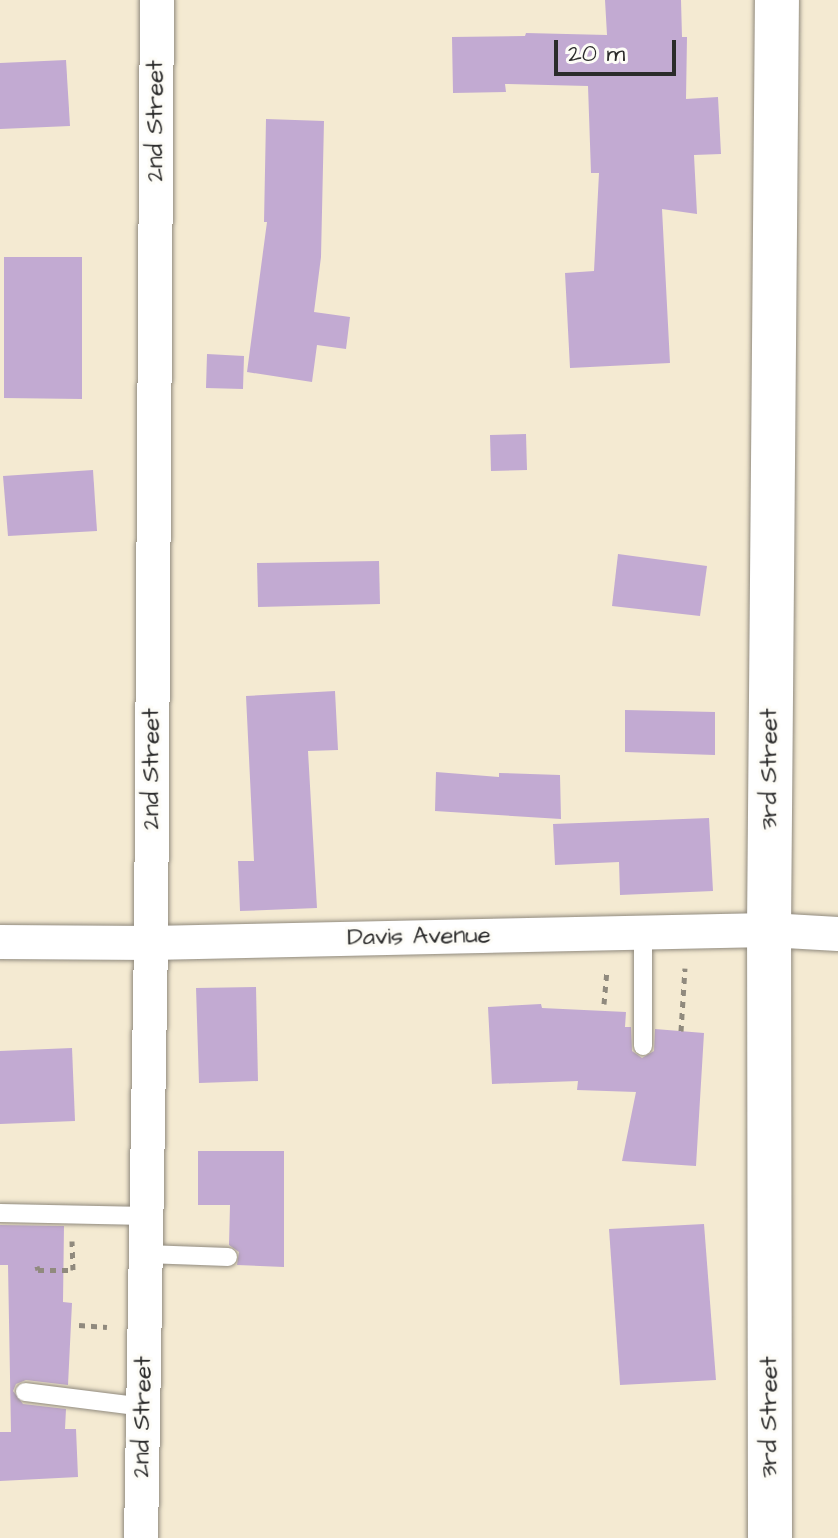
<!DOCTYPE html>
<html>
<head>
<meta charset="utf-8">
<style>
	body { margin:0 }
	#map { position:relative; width:838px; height:1538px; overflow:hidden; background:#f4ead2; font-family:"Architects Daughter",sans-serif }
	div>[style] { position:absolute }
	.building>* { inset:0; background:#c2aad2 }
	.path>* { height:5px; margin-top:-2.5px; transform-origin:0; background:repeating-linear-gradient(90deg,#908a7e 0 6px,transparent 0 12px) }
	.roads { filter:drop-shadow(0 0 2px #908a7e) drop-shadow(0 0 2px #908a7e) }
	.lane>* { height:18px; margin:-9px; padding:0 9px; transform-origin:9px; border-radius:9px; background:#fff }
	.street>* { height:34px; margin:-17px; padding:0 17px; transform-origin:17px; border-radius:17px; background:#fff }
	.secondary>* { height:44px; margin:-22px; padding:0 22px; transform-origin:22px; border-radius:22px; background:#fff }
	span { translate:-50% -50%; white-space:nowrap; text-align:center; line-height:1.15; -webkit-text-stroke:6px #fdfcf7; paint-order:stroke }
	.street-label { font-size:24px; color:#2b2b2b }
	.scale { position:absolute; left:554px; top:40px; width:122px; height:36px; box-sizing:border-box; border:4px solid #2b2b2b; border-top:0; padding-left:10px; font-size:24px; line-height:28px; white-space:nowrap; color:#2b2b2b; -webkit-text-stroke:6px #fdfcf7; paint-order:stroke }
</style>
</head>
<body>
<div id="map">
	<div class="building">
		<i style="clip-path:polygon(605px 0,681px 0,682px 37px,687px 37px,686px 99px,718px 97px,721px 154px,694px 155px,697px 214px,662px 209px,670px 363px,570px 368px,565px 273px,594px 271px,599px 173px,591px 173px,588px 86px,505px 84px,506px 92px,453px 93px,452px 37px,525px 36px,526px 33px,607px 35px)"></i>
		<i style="clip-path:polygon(66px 60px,70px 126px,0 129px,0 63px)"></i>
		<i style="clip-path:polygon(266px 119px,324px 121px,321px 257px,314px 312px,350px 317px,346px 349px,317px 345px,312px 382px,247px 372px,267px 222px,264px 222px)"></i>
		<i style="clip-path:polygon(4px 257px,82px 257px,82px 399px,4px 398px)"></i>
		<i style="clip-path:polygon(207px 354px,244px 356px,243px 389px,206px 388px)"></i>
		<i style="clip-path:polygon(526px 434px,527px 470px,491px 471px,490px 435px)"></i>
		<i style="clip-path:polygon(93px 470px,97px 531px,8px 536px,3px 476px)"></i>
		<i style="clip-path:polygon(618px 554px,707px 566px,700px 616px,612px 606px)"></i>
		<i style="clip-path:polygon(379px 561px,380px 604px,258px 607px,257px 563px)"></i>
		<i style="clip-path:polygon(335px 691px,338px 750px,308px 751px,317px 908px,240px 911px,238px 861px,254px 861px,246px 696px)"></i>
		<i style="clip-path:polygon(625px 710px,715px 712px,715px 755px,625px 752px)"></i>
		<i style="clip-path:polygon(436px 772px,499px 777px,499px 773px,560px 775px,561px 819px,435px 811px)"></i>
		<i style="clip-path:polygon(709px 818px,713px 891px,620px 895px,619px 862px,555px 865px,553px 824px)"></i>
		<i style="clip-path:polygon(256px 987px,258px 1081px,199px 1083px,196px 988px)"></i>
		<i style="clip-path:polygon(541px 1004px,542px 1008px,626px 1012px,625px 1027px,631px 1027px,632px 1051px,642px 1058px,654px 1051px,655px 1029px,704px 1033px,696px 1166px,622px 1161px,636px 1092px,577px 1090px,578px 1081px,492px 1084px,488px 1007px)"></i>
		<i style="clip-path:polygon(72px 1048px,75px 1121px,0 1124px,0 1051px)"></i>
		<i style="clip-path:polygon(198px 1151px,284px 1151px,284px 1267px,237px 1265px,239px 1252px,229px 1245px,230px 1205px,198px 1205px)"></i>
		<i style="clip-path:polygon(704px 1224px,716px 1380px,620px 1385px,609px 1229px)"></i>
		<i style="clip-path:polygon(0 1225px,64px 1226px,63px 1302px,72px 1303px,68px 1385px,26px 1380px,16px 1384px,13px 1391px,23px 1404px,66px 1409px,65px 1429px,76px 1429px,78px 1477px,0 1481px,0 1432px,11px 1432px,8px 1265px,0 1265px)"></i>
	</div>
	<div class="path">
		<i style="left:604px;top:1004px;width:35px;rotate:-85deg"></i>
		<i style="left:681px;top:1031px;width:63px;rotate:-86.4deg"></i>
		<i style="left:37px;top:1266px;width:4px;rotate:76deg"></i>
		<i style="left:38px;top:1270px;width:35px"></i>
		<i style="left:73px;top:1270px;width:29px;rotate:-92deg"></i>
		<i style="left:79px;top:1325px;width:28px;rotate:4deg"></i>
	</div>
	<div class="roads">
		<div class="lane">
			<i style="left:643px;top:933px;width:113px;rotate:90deg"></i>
			<i style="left:0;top:1213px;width:147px;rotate:1.2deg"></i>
			<i style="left:146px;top:1254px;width:82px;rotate:2.1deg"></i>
			<i style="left:25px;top:1392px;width:119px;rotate:7.2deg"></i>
		</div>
		<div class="street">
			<i style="left:0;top:942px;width:151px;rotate:0.4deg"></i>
			<i style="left:151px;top:943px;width:618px;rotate:-1.21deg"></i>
			<i style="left:769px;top:930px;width:69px;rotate:3.3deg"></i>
			<i style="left:141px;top:1538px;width:595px;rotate:-89.04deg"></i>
			<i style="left:151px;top:943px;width:943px;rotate:-89.64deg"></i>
		</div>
		<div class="secondary">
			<i style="left:770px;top:1538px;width:608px;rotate:-90.09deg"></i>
			<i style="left:769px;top:930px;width:930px;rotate:-89.51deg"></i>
		</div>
	</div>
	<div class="street-label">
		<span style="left:156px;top:121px;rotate:-90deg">2nd Street</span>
		<span style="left:152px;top:769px;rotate:-90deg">2nd Street</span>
		<span style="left:770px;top:769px;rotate:-90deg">3rd Street</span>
		<span style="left:419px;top:937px;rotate:-1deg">Davis Avenue</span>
		<span style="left:143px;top:1417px;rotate:-89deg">2nd Street</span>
		<span style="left:770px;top:1417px;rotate:-90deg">3rd Street</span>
	</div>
	<div class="scale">20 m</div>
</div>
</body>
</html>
